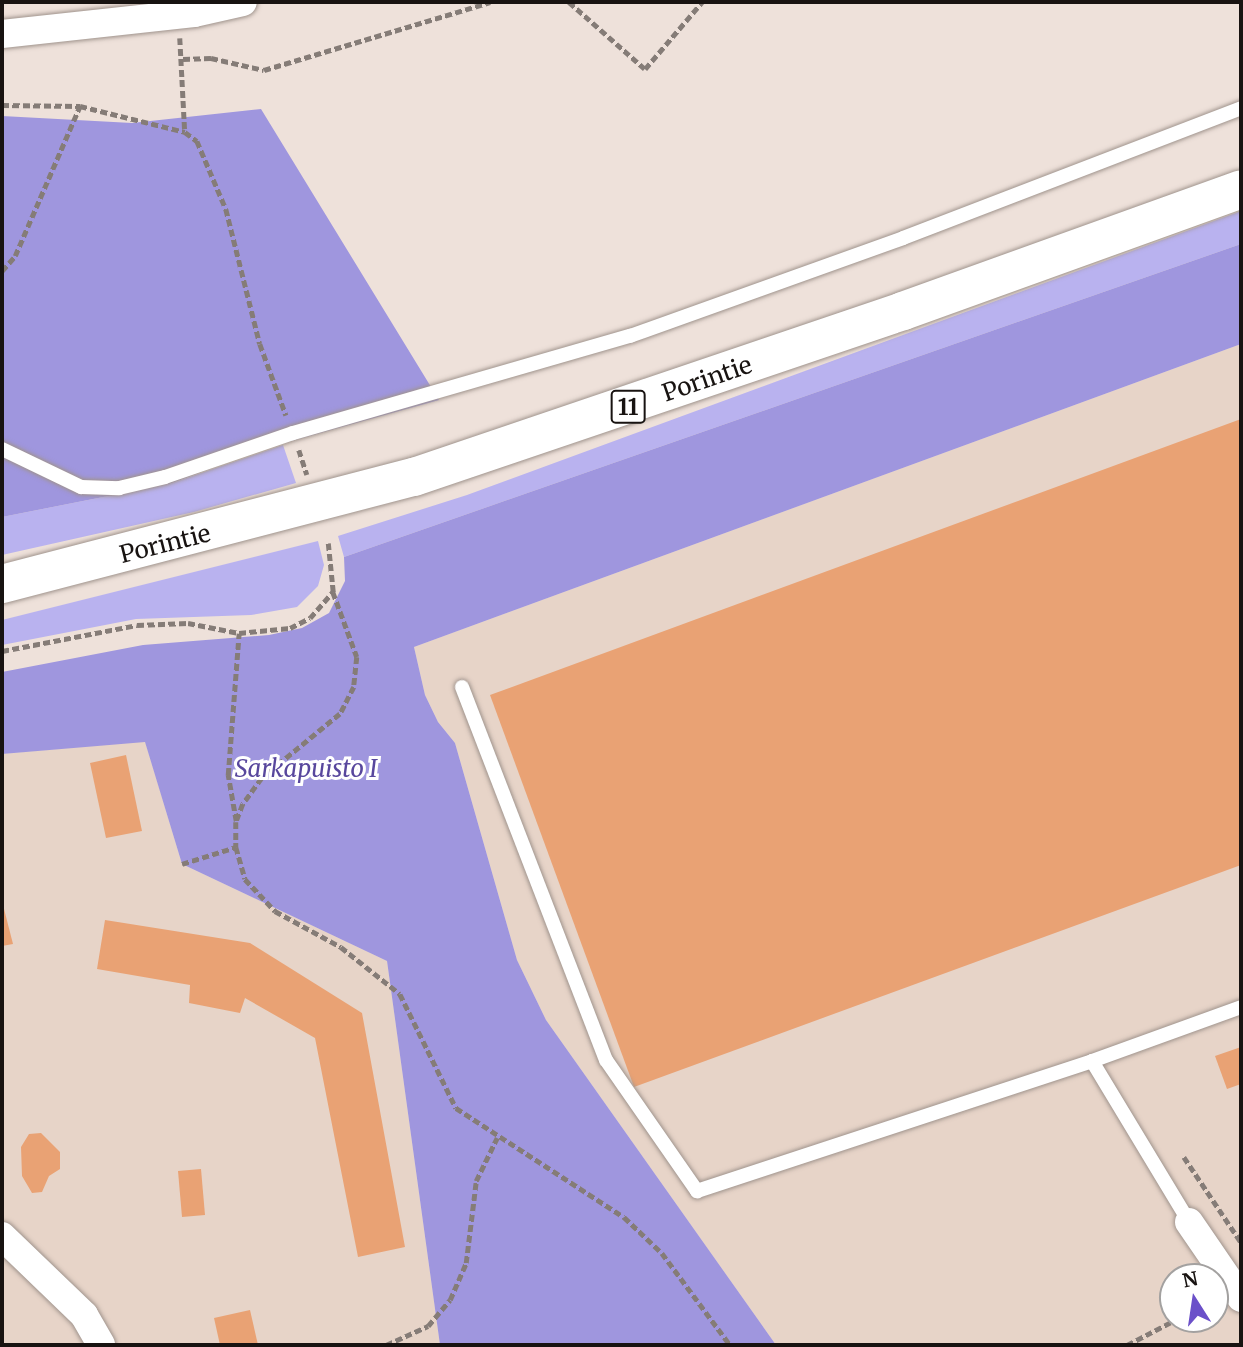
<!DOCTYPE html>
<html>
<head>
<meta charset="utf-8">
<style>
	body { margin:0 }
	#map { position:relative; width:1243px; height:1347px; overflow:hidden; background:#eee1da; font-family:Merriweather,serif }
	div>[style] { position:absolute }
	.built>* { inset:0; background:#e7d4c8 }
	.green>* { inset:0; background:#b9b2ef }
	.forest>* { inset:0; background:#9f96de }
	.building>* { inset:0; background:#e9a274 }
	.path>* { height:4.5px; margin-top:-2.25px; transform-origin:0; background:repeating-linear-gradient(90deg,#857c77 0 7px,transparent 0 10.5px) }
	.roads { filter:drop-shadow(0 0 2px #a0948d) drop-shadow(0 0 2px #a0948d) }
	.service>* { height:14px; margin:-7px; padding:0 7px; transform-origin:7px; border-radius:7px; background:#fff }
	.minor>* { height:28px; margin:-14px; padding:0 14px; transform-origin:14px; border-radius:14px; background:#fff }
	.trunk>* { height:38px; margin:-19px; padding:0 19px; transform-origin:19px; border-radius:19px; background:#fff }
	span { translate:-50% -50%; white-space:nowrap; text-align:center; line-height:1.15; -webkit-text-stroke:6px #fff; paint-order:stroke }
	.shield-label span { padding:2px 5px; background:#fff; border:2px solid; border-radius:5px; -webkit-text-stroke-width:0 }
	.shield-label { font-size:23px; color:#181311; font-weight:700 }
	.street-label { font-size:24px; color:#181311 }
	.park-label { font-size:24px; color:#58479d; font-style:italic }
	.frame { position:absolute; inset:0; border:4px solid #181311; pointer-events:none }
	.north { position:absolute; left:1159px; top:1263px; width:70px; height:70px; box-sizing:border-box; background:#fff; border:2px solid #a3a1a0; border-radius:50%; rotate:348deg; font-size:19px; font-weight:700; line-height:28px; text-align:center; color:#181311 }
	.north::after { content:''; display:block; margin:auto; width:24px; height:32px; background:#6b50c9; clip-path:polygon(50% 0,100% 100%,50% 72%,0 100%) }
</style>
</head>
<body>
<div id="map">
	<div class="built">
		<i style="clip-path:polygon(evenodd,1241px 344px,1241px 1345px,776px 1345px,546px 1020px,517px 960px,455px 743px,438px 722px,425px 695px,414px 647px,1241px 344px,1173px 1277px,1215px 1277px,1215px 1319px,1173px 1319px,1173px 1277px)"></i>
		<i style="clip-path:polygon(145px 741px,182px 864px,387px 961px,440px 1345px,2px 1345px,2px 754px)"></i>
	</div>
	<div class="green">
		<i style="clip-path:polygon(1241px 211px,1241px 244px,344px 557px,338px 536px,467px 495px)"></i>
		<i style="clip-path:polygon(283px 445px,296px 483px,194px 512px,2px 555px,2px 517px,169px 484px)"></i>
		<i style="clip-path:polygon(318px 541px,324px 565px,318px 586px,297px 607px,251px 615px,136px 619px,2px 645px,2px 620px)"></i>
	</div>
	<div class="forest">
		<i style="clip-path:polygon(261px 109px,439px 400px,266px 448px,169px 484px,2px 517px,2px 116px,132px 123px)"></i>
		<i style="clip-path:polygon(1241px 244px,1241px 344px,414px 647px,425px 695px,438px 722px,455px 743px,517px 960px,546px 1020px,776px 1345px,440px 1345px,387px 961px,182px 864px,145px 742px,2px 754px,2px 672px,143px 645px,269px 635px,302px 628px,329px 613px,345px 581px,344px 557px)"></i>
	</div>
	<div class="building">
		<i style="clip-path:polygon(1241px 419px,1241px 865px,634px 1087px,490px 695px)"></i>
		<i style="clip-path:polygon(126px 755px,142px 831px,106px 838px,90px 763px)"></i>
		<i style="clip-path:polygon(2px 901px,13px 944px,2px 946px)"></i>
		<i style="clip-path:polygon(105px 920px,250px 943px,362px 1013px,405px 1247px,358px 1257px,315px 1038px,245px 998px,240px 1013px,189px 1003px,190px 985px,97px 969px)"></i>
		<i style="clip-path:polygon(1241px 1047px,1241px 1084px,1227px 1089px,1215px 1056px)"></i>
		<i style="clip-path:polygon(41px 1133px,60px 1152px,60px 1169px,49px 1176px,42px 1192px,32px 1193px,22px 1176px,21px 1147px,29px 1134px)"></i>
		<i style="clip-path:polygon(201px 1169px,205px 1215px,182px 1217px,178px 1171px)"></i>
		<i style="clip-path:polygon(250px 1310px,258px 1345px,220px 1345px,214px 1318px)"></i>
	</div>
	<div class="path">
		<i style="left:569px;top:2px;width:101px;rotate:41.4deg"></i>
		<i style="left:645px;top:69px;width:88px;rotate:-49.6deg"></i>
		<i style="left:180px;top:38px;width:94px;rotate:87deg"></i>
		<i style="left:183px;top:59px;width:28px;rotate:-2deg"></i>
		<i style="left:211px;top:58px;width:54px;rotate:12.8deg"></i>
		<i style="left:264px;top:70px;width:236px;rotate:-16.7deg"></i>
		<i style="left:2px;top:105px;width:78px;rotate:0.7deg"></i>
		<i style="left:80px;top:106px;width:108px;rotate:13.9deg"></i>
		<i style="left:185px;top:132px;width:15px;rotate:37deg"></i>
		<i style="left:197px;top:141px;width:74px;rotate:66.9deg"></i>
		<i style="left:226px;top:209px;width:139px;rotate:75.9deg"></i>
		<i style="left:260px;top:344px;width:76px;rotate:69.9deg"></i>
		<i style="left:2px;top:271px;width:20px;rotate:-49deg"></i>
		<i style="left:15px;top:256px;width:163px;rotate:-66.6deg"></i>
		<i style="left:299px;top:450px;width:26px;rotate:72deg"></i>
		<i style="left:333px;top:592px;width:69px;rotate:69.7deg"></i>
		<i style="left:357px;top:657px;width:30px;rotate:96deg"></i>
		<i style="left:354px;top:687px;width:30px;rotate:117deg"></i>
		<i style="left:340px;top:714px;width:101px;rotate:140.6deg"></i>
		<i style="left:262px;top:778px;width:32px;rotate:126deg"></i>
		<i style="left:243px;top:804px;width:19px;rotate:111deg"></i>
		<i style="left:236px;top:822px;width:25px;rotate:90deg"></i>
		<i style="left:236px;top:847px;width:33px;rotate:74deg"></i>
		<i style="left:245px;top:879px;width:44px;rotate:46.8deg"></i>
		<i style="left:275px;top:911px;width:75px;rotate:28.6deg"></i>
		<i style="left:341px;top:947px;width:75px;rotate:38.5deg"></i>
		<i style="left:400px;top:994px;width:127px;rotate:63.8deg"></i>
		<i style="left:456px;top:1108px;width:200px;rotate:33deg"></i>
		<i style="left:624px;top:1217px;width:52px;rotate:43.5deg"></i>
		<i style="left:662px;top:1253px;width:114px;rotate:53.5deg"></i>
		<i style="left:2px;top:651px;width:137px;rotate:-10.9deg"></i>
		<i style="left:137px;top:625px;width:51px;rotate:-2.2deg"></i>
		<i style="left:188px;top:623px;width:52px;rotate:11.1deg"></i>
		<i style="left:239px;top:633px;width:51px;rotate:-5.6deg"></i>
		<i style="left:290px;top:628px;width:22px;rotate:-27deg"></i>
		<i style="left:310px;top:618px;width:35px;rotate:-49deg"></i>
		<i style="left:333px;top:592px;width:49px;rotate:-95.8deg"></i>
		<i style="left:236px;top:821px;width:47px;rotate:-99.9deg"></i>
		<i style="left:228px;top:775px;width:142px;rotate:-85.6deg"></i>
		<i style="left:182px;top:864px;width:57px;rotate:-17.5deg"></i>
		<i style="left:1184px;top:1157px;width:102px;rotate:56.2deg"></i>
		<i style="left:386px;top:1345px;width:46px;rotate:-24.3deg"></i>
		<i style="left:428px;top:1326px;width:34px;rotate:-50deg"></i>
		<i style="left:450px;top:1300px;width:40px;rotate:-66.6deg"></i>
		<i style="left:466px;top:1263px;width:83px;rotate:-83deg"></i>
		<i style="left:476px;top:1181px;width:48px;rotate:-64deg"></i>
		<i style="left:1127px;top:1345px;width:56px;rotate:-27.5deg"></i>
	</div>
	<div class="roads">
		<div class="service">
			<i style="left:2px;top:449px;width:88px;rotate:25.7deg"></i>
			<i style="left:81px;top:487px;width:38px;rotate:2deg"></i>
			<i style="left:119px;top:488px;width:47px;rotate:-13.4deg"></i>
			<i style="left:165px;top:477px;width:135px;rotate:-19deg"></i>
			<i style="left:293px;top:433px;width:351px;rotate:-16.1deg"></i>
			<i style="left:630px;top:336px;width:290px;rotate:-19.7deg"></i>
			<i style="left:903px;top:238px;width:362px;rotate:-21deg"></i>
			<i style="left:462px;top:687px;width:400px;rotate:68.9deg"></i>
			<i style="left:606px;top:1060px;width:160px;rotate:55.2deg"></i>
			<i style="left:697px;top:1191px;width:416px;rotate:-18.2deg"></i>
			<i style="left:1092px;top:1061px;width:188px;rotate:58.9deg"></i>
			<i style="left:1092px;top:1061px;width:158px;rotate:-19.9deg"></i>
		</div>
		<div class="minor">
			<i style="left:2px;top:34px;width:193px;rotate:-6.2deg"></i>
			<i style="left:194px;top:13px;width:50px;rotate:-12.7deg"></i>
			<i style="left:1189px;top:1222px;width:92px;rotate:55.6deg"></i>
			<i style="left:2px;top:1236px;width:114px;rotate:43.9deg"></i>
			<i style="left:84px;top:1315px;width:34px;rotate:60deg"></i>
		</div>
		<div class="trunk">
			<i style="left:2px;top:584px;width:426px;rotate:-14.6deg"></i>
			<i style="left:414px;top:477px;width:516px;rotate:-18.75deg"></i>
			<i style="left:903px;top:311px;width:359px;rotate:-19.8deg"></i>
		</div>
	</div>
	<div class="shield-label">
		<span style="left:628px;top:407px">11</span>
	</div>
	<div class="street-label">
		<span style="left:707px;top:379px;rotate:-19deg">Porintie</span>
		<span style="left:165px;top:544px;rotate:-14deg">Porintie</span>
	</div>
	<div class="park-label">
		<span style="left:306px;top:769px">Sarkapuisto I</span>
	</div>
	<div class="frame"></div>
	<div class="north">N</div>
</div>
</body>
</html>
